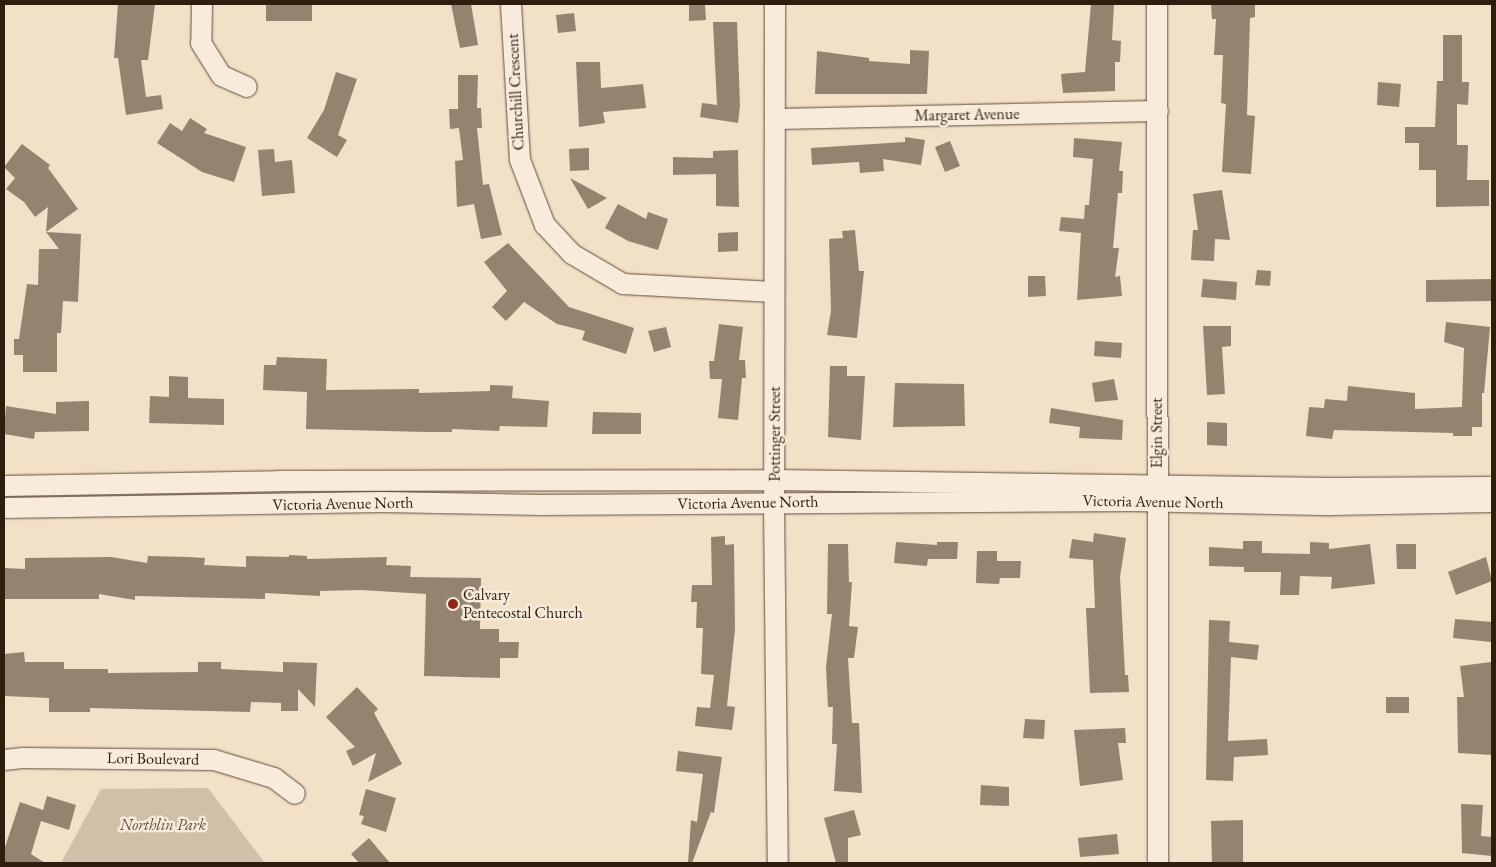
<!DOCTYPE html>
<html>
<head>
<meta charset="utf-8">
<style>
	body { margin:0 }
	#map { position:relative; width:1496px; height:867px; overflow:hidden; background:#f2e0c7; font-family:"EB Garamond",serif }
	div>[style] { position:absolute }
	.green>* { inset:0; background:#d1bfa8 }
	.building>* { inset:0; background:#94836e }
	.roads { filter:drop-shadow(0 0 1px #5f4e3c) drop-shadow(0 0 1px #5f4e3c) }
	.minor>* { height:20px; margin:-10px; padding:0 10px; transform-origin:10px; border-radius:10px; background:#f7ebdb }
	.dots>* { width:14px; height:14px; translate:-50% -50%; box-sizing:border-box; border:2px solid #f7ebdb; border-radius:50% }
	span { translate:-50% -50%; white-space:nowrap; text-align:center; line-height:1.15; -webkit-text-stroke:5px #f7ebdb; paint-order:stroke }
	.street-label { font-size:16px; color:#2e1e0e }
	.poi-label { font-size:16px; color:#2e1e0e }
	.left { translate:0 -50%; text-align:left }
	.park-label { font-size:16px; color:#5f4e3c; font-style:italic }
	.frame { position:absolute; inset:0; border:5px solid #2e1e0e; pointer-events:none }
</style>
</head>
<body>
<div id="map">
	<div class="green">
		<i style="clip-path:polygon(208px 788px,265px 863px,61px 863px,101px 789px)"></i>
	</div>
	<div class="building">
		<i style="clip-path:polygon(118px 4px,155px 4px,148px 60px,141px 60px,146px 97px,161px 95px,163px 109px,126px 115px,118px 58px,114px 58px)"></i>
		<i style="clip-path:polygon(266px 4px,312px 4px,312px 21px,266px 21px)"></i>
		<i style="clip-path:polygon(451px 4px,471px 4px,478px 45px,460px 48px)"></i>
		<i style="clip-path:polygon(689px 4px,705px 4px,706px 20px,689px 21px)"></i>
		<i style="clip-path:polygon(1091px 4px,1114px 4px,1112px 40px,1121px 41px,1120px 62px,1115px 62px,1115px 91px,1063px 93px,1061px 74px,1085px 72px)"></i>
		<i style="clip-path:polygon(1211px 4px,1255px 4px,1255px 17px,1250px 18px,1247px 115px,1255px 116px,1251px 174px,1222px 172px,1226px 104px,1221px 103px,1223px 55px,1214px 55px,1216px 19px,1212px 19px)"></i>
		<i style="clip-path:polygon(574px 13px,576px 31px,558px 33px,556px 15px)"></i>
		<i style="clip-path:polygon(713px 22px,737px 22px,740px 106px,738px 123px,700px 117px,702px 103px,717px 105px)"></i>
		<i style="clip-path:polygon(1443px 35px,1462px 35px,1462px 82px,1469px 82px,1468px 105px,1457px 104px,1457px 145px,1468px 145px,1467px 180px,1489px 180px,1489px 206px,1436px 207px,1436px 170px,1419px 170px,1419px 143px,1405px 143px,1405px 127px,1435px 127px,1437px 81px,1443px 81px)"></i>
		<i style="clip-path:polygon(910px 50px,929px 51px,927px 94px,815px 94px,817px 51px,869px 58px,869px 61px,910px 64px)"></i>
		<i style="clip-path:polygon(576px 62px,600px 62px,601px 88px,643px 84px,646px 108px,603px 112px,605px 123px,579px 127px)"></i>
		<i style="clip-path:polygon(336px 72px,357px 79px,338px 135px,347px 140px,337px 157px,307px 138px,324px 110px)"></i>
		<i style="clip-path:polygon(458px 75px,478px 75px,477px 108px,481px 108px,482px 128px,477px 128px,483px 185px,489px 184px,502px 235px,481px 239px,474px 204px,457px 207px,455px 161px,463px 160px,459px 128px,450px 129px,449px 109px,458px 109px)"></i>
		<i style="clip-path:polygon(1378px 82px,1401px 84px,1399px 107px,1377px 105px)"></i>
		<i style="clip-path:polygon(190px 118px,207px 129px,204px 133px,246px 147px,234px 182px,202px 172px,157px 143px,170px 123px,182px 131px)"></i>
		<i style="clip-path:polygon(905px 137px,925px 140px,921px 165px,883px 159px,884px 171px,860px 173px,859px 162px,812px 165px,811px 148px,905px 142px)"></i>
		<i style="clip-path:polygon(1074px 138px,1122px 142px,1119px 171px,1123px 171px,1122px 193px,1118px 193px,1113px 248px,1119px 248px,1115px 277px,1120px 276px,1122px 296px,1077px 300px,1081px 233px,1059px 231px,1061px 217px,1084px 219px,1085px 205px,1089px 205px,1093px 159px,1073px 157px)"></i>
		<i style="clip-path:polygon(950px 141px,960px 166px,945px 172px,935px 147px)"></i>
		<i style="clip-path:polygon(22px 144px,50px 165px,48px 168px,78px 209px,46px 232px,48px 207px,35px 217px,24px 202px,6px 189px,15px 178px,4px 167px)"></i>
		<i style="clip-path:polygon(589px 148px,589px 170px,570px 171px,569px 149px)"></i>
		<i style="clip-path:polygon(274px 149px,275px 162px,292px 160px,295px 193px,262px 196px,258px 150px)"></i>
		<i style="clip-path:polygon(738px 150px,739px 207px,716px 206px,716px 174px,673px 175px,673px 157px,713px 158px,713px 151px)"></i>
		<i style="clip-path:polygon(570px 178px,607px 198px,588px 209px)"></i>
		<i style="clip-path:polygon(1222px 190px,1230px 240px,1215px 239px,1214px 261px,1191px 260px,1193px 230px,1198px 230px,1193px 194px)"></i>
		<i style="clip-path:polygon(618px 204px,646px 219px,648px 212px,668px 219px,658px 250px,628px 241px,605px 228px)"></i>
		<i style="clip-path:polygon(855px 230px,859px 271px,864px 271px,857px 338px,827px 335px,831px 311px,829px 239px,843px 238px,842px 231px)"></i>
		<i style="clip-path:polygon(46px 232px,81px 234px,78px 302px,63px 301px,61px 333px,57px 333px,57px 372px,23px 372px,23px 355px,14px 355px,14px 339px,19px 339px,27px 284px,38px 285px,39px 249px,59px 249px)"></i>
		<i style="clip-path:polygon(738px 232px,738px 251px,718px 252px,718px 233px)"></i>
		<i style="clip-path:polygon(508px 243px,569px 307px,634px 328px,626px 354px,582px 340px,585px 331px,557px 324px,524px 302px,506px 321px,492px 307px,507px 291px,484px 262px)"></i>
		<i style="clip-path:polygon(1257px 270px,1271px 271px,1270px 286px,1255px 285px)"></i>
		<i style="clip-path:polygon(1028px 276px,1045px 276px,1046px 296px,1028px 297px)"></i>
		<i style="clip-path:polygon(1203px 279px,1237px 282px,1236px 300px,1201px 297px)"></i>
		<i style="clip-path:polygon(1492px 279px,1492px 301px,1426px 302px,1426px 280px)"></i>
		<i style="clip-path:polygon(1446px 322px,1490px 327px,1484px 393px,1482px 393px,1482px 427px,1472px 427px,1472px 436px,1453px 436px,1453px 433px,1334px 430px,1332px 439px,1306px 436px,1309px 407px,1324px 408px,1325px 399px,1347px 401px,1348px 386px,1415px 393px,1415px 409px,1462px 407px,1464px 348px,1444px 342px)"></i>
		<i style="clip-path:polygon(719px 324px,743px 327px,739px 360px,745px 360px,746px 378px,742px 378px,738px 420px,718px 418px,722px 379px,710px 379px,709px 361px,714px 361px)"></i>
		<i style="clip-path:polygon(1203px 326px,1231px 326px,1231px 346px,1222px 347px,1225px 394px,1207px 395px)"></i>
		<i style="clip-path:polygon(666px 327px,671px 347px,654px 352px,648px 331px)"></i>
		<i style="clip-path:polygon(1095px 341px,1122px 343px,1121px 358px,1094px 356px)"></i>
		<i style="clip-path:polygon(277px 357px,327px 359px,326px 390px,419px 389px,419px 393px,490px 391px,490px 385px,513px 386px,512px 398px,549px 401px,547px 427px,500px 426px,499px 431px,452px 429px,452px 432px,427px 432px,306px 429px,307px 392px,263px 390px,264px 365px,276px 365px)"></i>
		<i style="clip-path:polygon(830px 366px,847px 366px,847px 376px,865px 376px,861px 440px,828px 437px)"></i>
		<i style="clip-path:polygon(169px 376px,188px 377px,188px 398px,224px 399px,224px 425px,149px 423px,150px 396px,169px 397px)"></i>
		<i style="clip-path:polygon(1114px 379px,1118px 400px,1095px 402px,1092px 383px)"></i>
		<i style="clip-path:polygon(895px 383px,964px 384px,965px 426px,893px 427px)"></i>
		<i style="clip-path:polygon(89px 401px,89px 431px,35px 432px,34px 439px,4px 434px,6px 406px,56px 414px,56px 402px)"></i>
		<i style="clip-path:polygon(1051px 408px,1123px 420px,1122px 440px,1079px 438px,1080px 427px,1049px 423px)"></i>
		<i style="clip-path:polygon(593px 412px,641px 413px,641px 434px,592px 434px)"></i>
		<i style="clip-path:polygon(1207px 422px,1227px 423px,1227px 446px,1207px 445px)"></i>
		<i style="clip-path:polygon(1094px 533px,1126px 538px,1120px 577px,1125px 675px,1128px 675px,1129px 692px,1090px 693px,1086px 608px,1095px 608px,1093px 560px,1069px 558px,1072px 539px,1093px 542px)"></i>
		<i style="clip-path:polygon(725px 536px,725px 545px,734px 544px,735px 629px,727px 706px,735px 707px,732px 730px,695px 726px,697px 707px,710px 708px,714px 675px,701px 674px,703px 628px,696px 628px,697px 602px,691px 602px,692px 585px,712px 585px,711px 537px)"></i>
		<i style="clip-path:polygon(1243px 541px,1262px 541px,1262px 553px,1310px 554px,1310px 542px,1329px 543px,1329px 549px,1370px 544px,1375px 584px,1331px 589px,1332px 577px,1300px 576px,1299px 595px,1280px 595px,1281px 572px,1244px 572px,1244px 567px,1209px 566px,1209px 547px,1243px 549px)"></i>
		<i style="clip-path:polygon(896px 542px,937px 545px,937px 542px,958px 542px,957px 559px,928px 559px,927px 566px,894px 563px)"></i>
		<i style="clip-path:polygon(828px 544px,848px 544px,849px 582px,852px 582px,849px 626px,858px 627px,854px 658px,848px 658px,852px 723px,859px 723px,862px 793px,834px 791px,837px 744px,832px 744px,833px 707px,828px 707px,826px 667px,832px 614px,827px 614px)"></i>
		<i style="clip-path:polygon(1396px 544px,1416px 544px,1416px 569px,1397px 569px)"></i>
		<i style="clip-path:polygon(977px 551px,997px 551px,997px 561px,1021px 561px,1020px 578px,1000px 578px,999px 584px,976px 583px)"></i>
		<i style="clip-path:polygon(289px 555px,307px 556px,307px 559px,387px 557px,386px 565px,411px 566px,410px 577px,481px 578px,480px 629px,499px 629px,499px 642px,519px 642px,518px 658px,500px 658px,500px 678px,424px 676px,426px 594px,362px 590px,320px 591px,320px 596px,265px 593px,265px 599px,135px 596px,135px 600px,99px 594px,99px 599px,4px 599px,4px 568px,25px 569px,25px 558px,111px 557px,147px 563px,148px 556px,188px 557px,205px 558px,204px 565px,246px 567px,246px 556px,289px 557px)"></i>
		<i style="clip-path:polygon(1486px 557px,1492px 581px,1456px 595px,1448px 572px)"></i>
		<i style="clip-path:polygon(1455px 619px,1492px 622px,1491px 642px,1453px 638px)"></i>
		<i style="clip-path:polygon(1209px 620px,1230px 621px,1229px 642px,1259px 645px,1257px 660px,1231px 657px,1228px 741px,1267px 739px,1268px 755px,1234px 757px,1233px 781px,1206px 780px)"></i>
		<i style="clip-path:polygon(24px 652px,25px 662px,64px 662px,64px 669px,108px 669px,108px 673px,198px 672px,198px 662px,221px 662px,221px 669px,283px 672px,283px 662px,317px 663px,315px 707px,298px 689px,298px 711px,281px 711px,281px 703px,251px 702px,250px 712px,90px 708px,90px 712px,49px 712px,49px 698px,4px 696px,4px 654px)"></i>
		<i style="clip-path:polygon(1491px 662px,1492px 755px,1458px 753px,1457px 697px,1464px 697px,1460px 666px)"></i>
		<i style="clip-path:polygon(357px 687px,378px 709px,374px 713px,402px 764px,368px 782px,376px 753px,353px 766px,346px 751px,355px 747px,326px 717px)"></i>
		<i style="clip-path:polygon(1386px 697px,1409px 697px,1409px 713px,1386px 713px)"></i>
		<i style="clip-path:polygon(1025px 719px,1045px 720px,1044px 739px,1023px 738px)"></i>
		<i style="clip-path:polygon(1125px 728px,1126px 743px,1118px 743px,1123px 780px,1080px 786px,1074px 730px)"></i>
		<i style="clip-path:polygon(678px 751px,722px 757px,714px 813px,711px 812px,692px 863px,688px 863px,691px 820px,697px 822px,703px 774px,676px 771px)"></i>
		<i style="clip-path:polygon(981px 785px,1009px 787px,1009px 806px,980px 805px)"></i>
		<i style="clip-path:polygon(366px 789px,396px 798px,386px 832px,361px 824px,364px 816px,359px 815px)"></i>
		<i style="clip-path:polygon(47px 796px,76px 805px,69px 830px,41px 821px,31px 854px,45px 863px,4px 863px,4px 850px,20px 802px,43px 810px)"></i>
		<i style="clip-path:polygon(1461px 804px,1483px 805px,1481px 836px,1492px 837px,1492px 856px,1462px 853px)"></i>
		<i style="clip-path:polygon(854px 810px,861px 835px,848px 838px,848px 863px,836px 863px,824px 818px)"></i>
		<i style="clip-path:polygon(1243px 820px,1243px 863px,1212px 863px,1211px 821px)"></i>
		<i style="clip-path:polygon(1117px 834px,1119px 854px,1080px 857px,1078px 838px)"></i>
		<i style="clip-path:polygon(369px 838px,390px 863px,359px 863px,351px 854px)"></i>
	</div>
	<div class="roads">
		<div class="minor">
			<i style="left:202px;top:4px;width:39px;rotate:91deg"></i>
			<i style="left:201px;top:43px;width:39px;rotate:58deg"></i>
			<i style="left:222px;top:76px;width:27px;rotate:24deg"></i>
			<i style="left:511px;top:4px;width:156px;rotate:86.7deg"></i>
			<i style="left:520px;top:160px;width:70px;rotate:69deg"></i>
			<i style="left:545px;top:225px;width:40px;rotate:47deg"></i>
			<i style="left:572px;top:254px;width:59px;rotate:30.5deg"></i>
			<i style="left:623px;top:284px;width:151px;rotate:3deg"></i>
			<i style="left:775px;top:4px;width:499px;rotate:90.1deg"></i>
			<i style="left:774px;top:503px;width:360px;rotate:89.4deg"></i>
			<i style="left:1157px;top:4px;width:859px;rotate:89.93deg"></i>
			<i style="left:776px;top:119px;width:382px;rotate:-1.2deg"></i>
			<i style="left:4px;top:486px;width:275px;rotate:-1deg"></i>
			<i style="left:279px;top:481px;width:496px;rotate:-0.1deg"></i>
			<i style="left:775px;top:480px;width:557px;rotate:0.82deg"></i>
			<i style="left:1332px;top:488px;width:160px;rotate:-0.4deg"></i>
			<i style="left:4px;top:508px;width:378px;rotate:-0.9deg"></i>
			<i style="left:382px;top:502px;width:159px;rotate:1.1deg"></i>
			<i style="left:541px;top:505px;width:593px;rotate:-0.39deg"></i>
			<i style="left:1134px;top:501px;width:198px;rotate:1.2deg"></i>
			<i style="left:1332px;top:505px;width:160px;rotate:-1.1deg"></i>
			<i style="left:4px;top:760px;width:18px;rotate:-6deg"></i>
			<i style="left:22px;top:758px;width:192px;rotate:0.6deg"></i>
			<i style="left:214px;top:760px;width:63px;rotate:16.7deg"></i>
			<i style="left:274px;top:778px;width:26px;rotate:37deg"></i>
		</div>
	</div>
	<div class="dots">
		<i style="left:453px;top:604px;background:#8f2418"></i>
	</div>
	<div class="street-label">
		<span style="left:516px;top:92px;rotate:-93deg">Churchill Crescent</span>
		<span style="left:967px;top:115px;rotate:-1deg">Margaret Avenue</span>
		<span style="left:1157px;top:433px;rotate:-90deg">Elgin Street</span>
		<span style="left:775px;top:434px;rotate:-90deg">Pottinger Street</span>
		<span style="left:1153px;top:502px;rotate:1deg">Victoria Avenue North</span>
		<span style="left:748px;top:503px;rotate:-1deg">Victoria Avenue North</span>
		<span style="left:343px;top:504px;rotate:-1deg">Victoria Avenue North</span>
		<span style="left:153px;top:759px;rotate:1deg">Lori Boulevard</span>
	</div>
	<div class="poi-label">
		<span class="left" style="left:463px;top:604px">Calvary<br>Pentecostal Church</span>
	</div>
	<div class="park-label">
		<span style="left:163px;top:825px">Northlin Park</span>
	</div>
	<div class="frame"></div>
</div>
</body>
</html>
